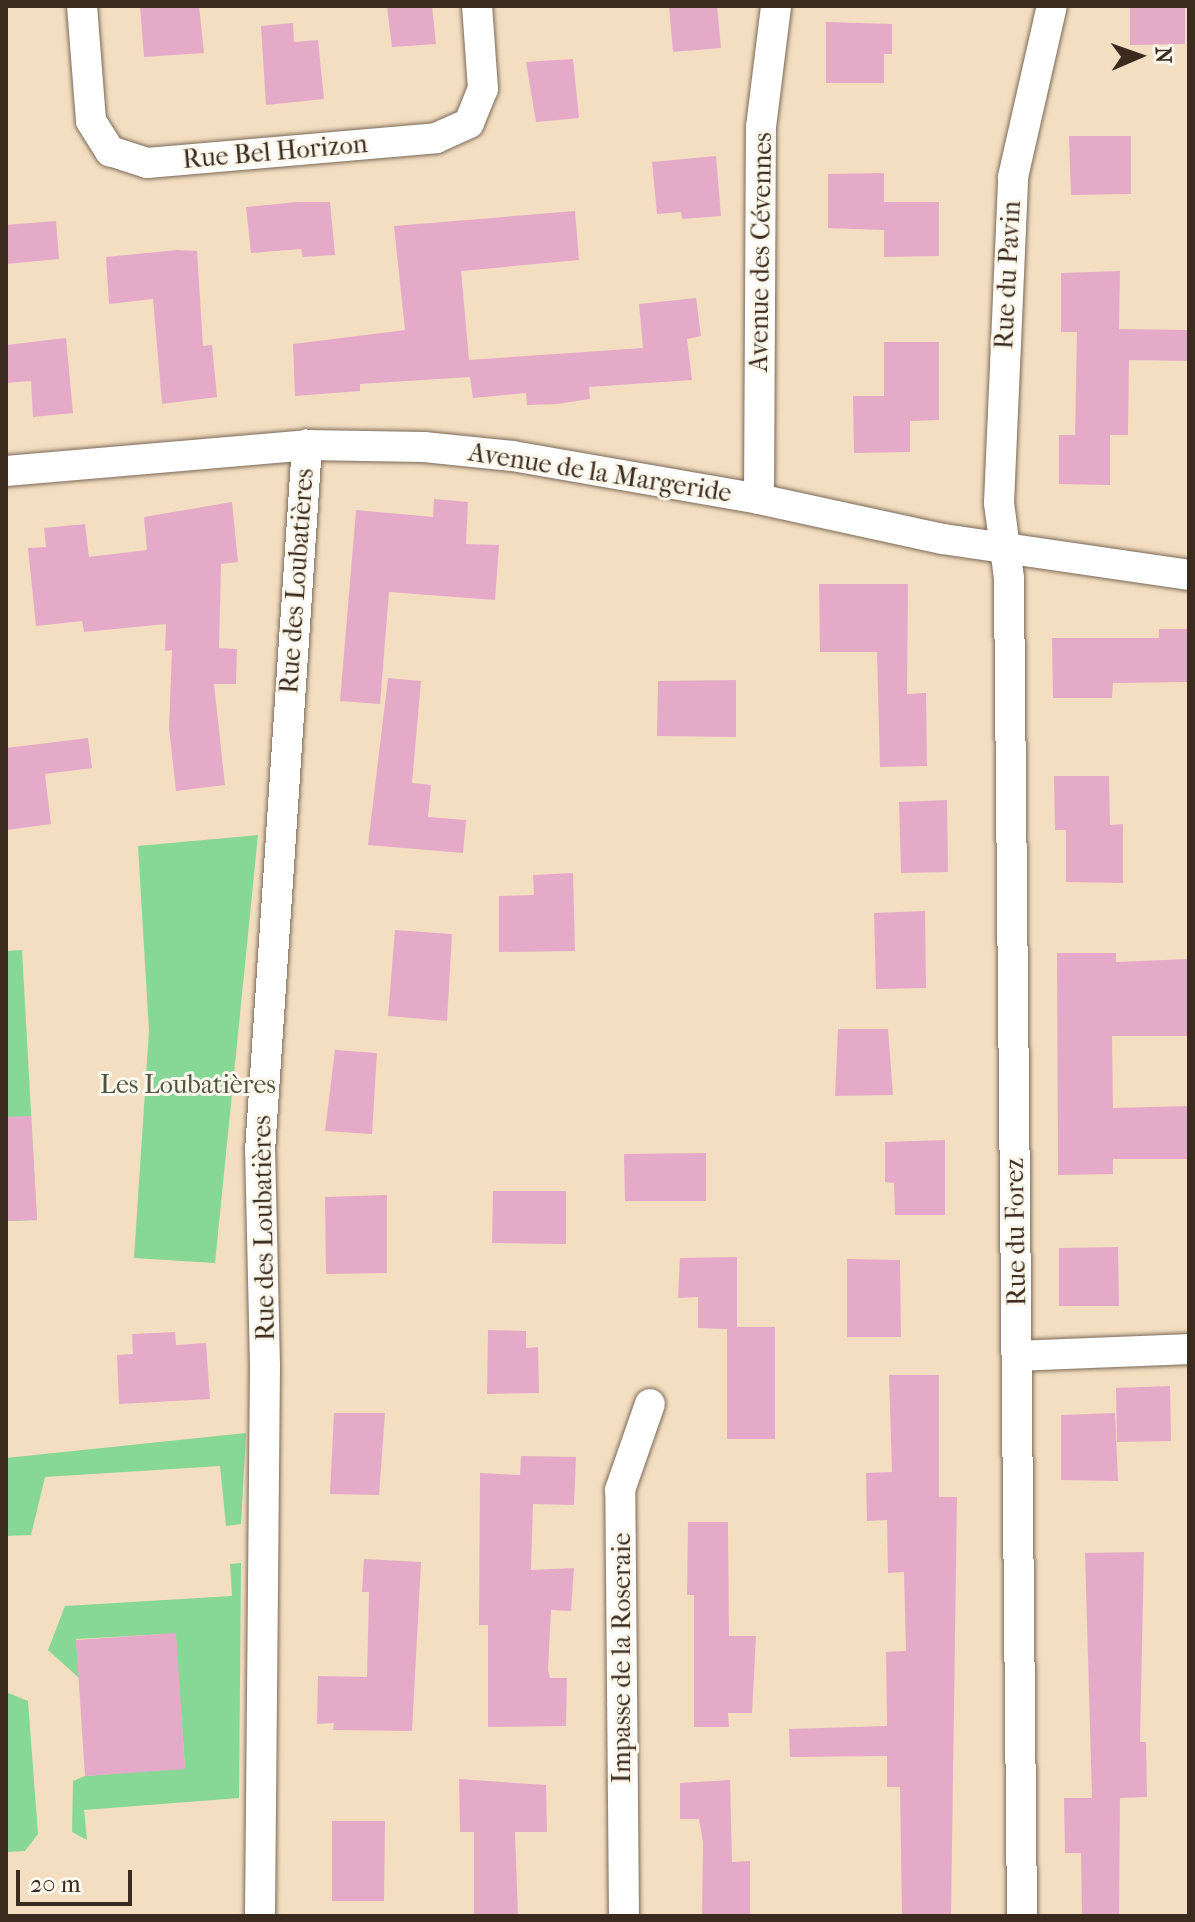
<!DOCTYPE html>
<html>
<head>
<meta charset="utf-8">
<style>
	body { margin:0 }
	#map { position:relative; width:1195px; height:1922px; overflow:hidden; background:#f3dec1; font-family:"IM FELL French Canon",serif }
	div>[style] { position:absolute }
	.green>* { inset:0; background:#87d797 }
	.building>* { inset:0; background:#e6aac9 }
	.roads { filter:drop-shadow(0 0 2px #7b6957) drop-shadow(0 0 2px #7b6957) }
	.street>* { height:30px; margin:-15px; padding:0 15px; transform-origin:15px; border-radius:15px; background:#fff }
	span { translate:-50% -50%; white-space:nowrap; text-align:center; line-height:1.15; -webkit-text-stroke:6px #fbf7ec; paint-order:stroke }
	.street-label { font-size:26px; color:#3b2a1e }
	.park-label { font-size:26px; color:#4e553c }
	.frame { position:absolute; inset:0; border:8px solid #3b2a1e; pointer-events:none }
	.north { position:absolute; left:1099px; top:16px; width:80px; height:80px; -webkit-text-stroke:6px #fbf7ec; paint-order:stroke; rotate:88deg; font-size:22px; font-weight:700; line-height:32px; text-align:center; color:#3b2a1e }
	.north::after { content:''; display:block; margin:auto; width:28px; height:36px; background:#3b2a1e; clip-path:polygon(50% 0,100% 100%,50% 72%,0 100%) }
	.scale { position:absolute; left:16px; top:1870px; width:116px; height:36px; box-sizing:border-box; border:4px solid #3b2a1e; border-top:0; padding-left:10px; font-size:24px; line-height:28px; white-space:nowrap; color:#3b2a1e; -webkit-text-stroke:6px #fbf7ec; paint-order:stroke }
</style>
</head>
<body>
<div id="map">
	<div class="green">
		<i style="clip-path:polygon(258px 835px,215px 1263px,134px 1258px,149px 1031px,138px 846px)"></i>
		<i style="clip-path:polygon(22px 950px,37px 1220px,6px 1221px,6px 951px)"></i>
		<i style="clip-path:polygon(246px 1433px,241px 1524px,226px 1526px,220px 1466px,45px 1477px,31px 1535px,6px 1536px,6px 1458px)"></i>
		<i style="clip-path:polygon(241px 1563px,239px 1798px,84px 1810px,87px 1840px,72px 1832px,73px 1781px,85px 1776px,185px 1768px,184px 1754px,179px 1685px,166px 1634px,76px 1639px,79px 1678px,48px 1650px,65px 1606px,232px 1596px,230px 1564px)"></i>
		<i style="clip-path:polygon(6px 1692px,28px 1701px,38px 1834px,25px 1851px,6px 1852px)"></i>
	</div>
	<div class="building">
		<i style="clip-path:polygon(140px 6px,199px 6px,204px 53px,144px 57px)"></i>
		<i style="clip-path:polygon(387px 6px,432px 6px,436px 44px,392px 47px)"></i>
		<i style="clip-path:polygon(669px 6px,717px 6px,721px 48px,673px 52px)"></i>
		<i style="clip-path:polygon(1130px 6px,1185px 6px,1185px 44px,1130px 45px)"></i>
		<i style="clip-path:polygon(826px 22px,892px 24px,892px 54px,884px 54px,884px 83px,826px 83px)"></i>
		<i style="clip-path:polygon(293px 23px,294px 42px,318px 40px,324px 99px,266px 105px,261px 26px)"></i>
		<i style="clip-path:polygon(573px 59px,579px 118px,536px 122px,526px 62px)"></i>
		<i style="clip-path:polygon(1069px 136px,1131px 136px,1131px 194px,1071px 195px)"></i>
		<i style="clip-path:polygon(716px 156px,721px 216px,682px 219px,681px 212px,657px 214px,652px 162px)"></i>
		<i style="clip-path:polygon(884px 173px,884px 230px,828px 228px,828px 174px)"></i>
		<i style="clip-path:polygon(297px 202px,330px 202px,335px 255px,303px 257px,301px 249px,251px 253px,246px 207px)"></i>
		<i style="clip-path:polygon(884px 202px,939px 202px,939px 256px,884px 257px)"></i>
		<i style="clip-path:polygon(575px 211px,579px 260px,461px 271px,469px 360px,643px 348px,639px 304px,696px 298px,701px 336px,687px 339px,692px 380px,589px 387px,590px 399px,557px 404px,527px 405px,526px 393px,473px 398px,470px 377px,360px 384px,360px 391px,295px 396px,293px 344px,405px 330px,394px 226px)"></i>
		<i style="clip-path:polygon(56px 221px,59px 259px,6px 264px,6px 225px)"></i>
		<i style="clip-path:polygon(177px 250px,197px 251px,203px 346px,212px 345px,217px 397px,162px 404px,153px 299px,109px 304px,106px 257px)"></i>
		<i style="clip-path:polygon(1120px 271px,1119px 329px,1189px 330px,1189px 361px,1129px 360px,1128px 435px,1110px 435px,1110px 485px,1059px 484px,1059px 435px,1075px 435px,1077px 332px,1061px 332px,1061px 273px)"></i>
		<i style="clip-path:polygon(66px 338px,73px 413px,33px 417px,31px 381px,6px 383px,6px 345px)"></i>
		<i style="clip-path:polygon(884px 342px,939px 342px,939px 420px,910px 421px,910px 452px,854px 453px,853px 396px,884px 396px)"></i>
		<i style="clip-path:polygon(434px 499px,468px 502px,466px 544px,499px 545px,495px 600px,389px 592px,380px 704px,340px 701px,356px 510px,433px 517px)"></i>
		<i style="clip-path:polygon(232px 502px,238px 562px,221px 564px,219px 648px,237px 649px,236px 684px,214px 684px,225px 785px,176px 791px,169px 728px,172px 650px,165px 651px,166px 624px,84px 632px,82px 621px,36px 626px,28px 548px,46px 547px,44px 528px,85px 524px,89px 557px,147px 550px,144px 517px)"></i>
		<i style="clip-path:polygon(819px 584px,908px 584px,907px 694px,926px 693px,927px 766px,880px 767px,877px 652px,820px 652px)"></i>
		<i style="clip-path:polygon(1159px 629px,1189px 629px,1189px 682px,1113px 683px,1112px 698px,1053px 698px,1052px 638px,1159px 638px)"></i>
		<i style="clip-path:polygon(388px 678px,421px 681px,412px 783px,431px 785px,428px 817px,466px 820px,463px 853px,368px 845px)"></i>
		<i style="clip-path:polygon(736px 680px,736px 737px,657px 736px,658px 681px)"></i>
		<i style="clip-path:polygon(88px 738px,92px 768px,45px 774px,51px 824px,6px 830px,6px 748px)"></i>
		<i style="clip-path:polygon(1054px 776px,1109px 776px,1110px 825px,1123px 824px,1123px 883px,1066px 882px,1066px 830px,1055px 830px)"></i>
		<i style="clip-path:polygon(947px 800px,948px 872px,901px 873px,899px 802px)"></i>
		<i style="clip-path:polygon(573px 873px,575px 951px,499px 952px,499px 896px,534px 895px,533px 875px)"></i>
		<i style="clip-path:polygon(925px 911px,926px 988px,876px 989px,874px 913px)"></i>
		<i style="clip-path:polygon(395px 930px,452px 934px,447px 1021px,388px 1016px)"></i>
		<i style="clip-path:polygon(1057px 953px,1116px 953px,1116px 962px,1189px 959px,1189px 1036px,1112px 1036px,1113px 1108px,1189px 1106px,1189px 1159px,1113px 1159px,1113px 1174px,1058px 1175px)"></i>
		<i style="clip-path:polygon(838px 1029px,888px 1029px,893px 1095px,835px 1096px)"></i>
		<i style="clip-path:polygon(335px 1050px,377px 1053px,372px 1134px,325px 1131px)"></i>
		<i style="clip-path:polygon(31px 1116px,37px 1220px,6px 1221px,6px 1117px)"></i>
		<i style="clip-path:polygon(945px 1140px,945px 1215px,895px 1215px,894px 1183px,885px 1182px,885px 1142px)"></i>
		<i style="clip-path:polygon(706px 1153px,706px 1201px,625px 1201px,624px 1154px)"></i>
		<i style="clip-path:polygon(493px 1191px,566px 1191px,566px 1244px,492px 1243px)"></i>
		<i style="clip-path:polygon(387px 1195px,387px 1273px,326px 1274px,325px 1197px)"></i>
		<i style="clip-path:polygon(1118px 1247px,1119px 1306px,1059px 1306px,1059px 1248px)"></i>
		<i style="clip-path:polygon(737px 1257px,737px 1327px,775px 1327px,775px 1439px,727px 1439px,727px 1329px,698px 1328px,698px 1297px,678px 1298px,680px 1258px)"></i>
		<i style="clip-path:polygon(847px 1259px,900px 1260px,901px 1337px,847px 1337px)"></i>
		<i style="clip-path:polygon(488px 1330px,526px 1331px,526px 1348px,538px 1347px,539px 1393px,487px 1394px)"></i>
		<i style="clip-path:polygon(175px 1332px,176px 1345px,206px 1343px,210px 1399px,119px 1404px,117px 1355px,133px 1354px,132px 1334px)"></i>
		<i style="clip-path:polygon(889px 1375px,939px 1375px,939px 1497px,957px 1497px,951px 1916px,902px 1916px,900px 1787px,887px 1787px,887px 1756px,790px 1757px,789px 1729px,887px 1726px,886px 1652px,906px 1651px,904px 1572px,888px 1573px,887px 1520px,867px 1521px,866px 1473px,892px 1472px)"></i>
		<i style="clip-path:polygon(1170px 1386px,1171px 1441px,1117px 1442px,1116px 1388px)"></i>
		<i style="clip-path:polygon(334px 1413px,385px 1413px,379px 1495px,330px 1494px)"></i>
		<i style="clip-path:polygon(1115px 1413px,1118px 1481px,1061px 1480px,1061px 1415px)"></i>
		<i style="clip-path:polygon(521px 1456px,576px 1457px,574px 1505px,533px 1504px,531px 1570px,574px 1568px,571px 1611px,551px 1610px,548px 1670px,550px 1678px,567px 1678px,566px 1726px,488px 1727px,488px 1625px,479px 1625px,480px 1473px,520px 1475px)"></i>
		<i style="clip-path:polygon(688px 1522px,728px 1522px,729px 1636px,756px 1636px,752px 1713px,728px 1713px,729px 1727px,694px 1727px,694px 1595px,687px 1595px)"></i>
		<i style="clip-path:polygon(1144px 1552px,1140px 1742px,1146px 1742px,1147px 1797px,1120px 1798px,1119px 1916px,1082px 1916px,1081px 1853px,1065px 1853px,1064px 1798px,1092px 1798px,1085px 1553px)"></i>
		<i style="clip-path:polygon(364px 1559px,421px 1562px,412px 1731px,333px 1730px,334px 1723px,317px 1724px,318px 1676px,367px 1677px,369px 1592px,362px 1592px)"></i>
		<i style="clip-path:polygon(176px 1633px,185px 1769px,85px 1776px,76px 1640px)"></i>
		<i style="clip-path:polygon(459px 1779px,546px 1785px,547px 1832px,515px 1832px,518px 1916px,474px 1916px,474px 1832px,460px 1832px)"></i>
		<i style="clip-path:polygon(730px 1780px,732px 1862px,750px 1861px,750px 1916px,702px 1916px,703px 1842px,699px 1819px,680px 1819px,680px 1783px)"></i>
		<i style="clip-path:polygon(332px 1821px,385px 1821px,384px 1901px,332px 1901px)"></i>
	</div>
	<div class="roads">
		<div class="street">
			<i style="left:82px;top:6px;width:115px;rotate:85.5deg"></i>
			<i style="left:91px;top:121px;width:36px;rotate:58deg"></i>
			<i style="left:110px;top:151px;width:39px;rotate:18deg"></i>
			<i style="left:147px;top:163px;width:290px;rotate:-4.9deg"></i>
			<i style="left:436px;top:138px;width:36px;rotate:-24deg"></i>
			<i style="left:469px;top:123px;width:37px;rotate:-68deg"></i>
			<i style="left:483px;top:89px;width:83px;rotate:-94.1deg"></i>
			<i style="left:6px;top:471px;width:302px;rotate:-4.9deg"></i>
			<i style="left:307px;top:445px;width:117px;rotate:1deg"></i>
			<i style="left:424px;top:447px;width:89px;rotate:5.8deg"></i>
			<i style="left:513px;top:456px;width:250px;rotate:9.9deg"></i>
			<i style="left:759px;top:499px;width:188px;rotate:12.3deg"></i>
			<i style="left:943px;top:539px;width:249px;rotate:8.3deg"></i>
			<i style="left:759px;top:499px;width:372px;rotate:-89.7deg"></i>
			<i style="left:761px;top:127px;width:122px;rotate:-82.9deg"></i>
			<i style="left:1017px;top:1356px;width:172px;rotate:-2.3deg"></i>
			<i style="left:260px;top:1916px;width:550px;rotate:-89.48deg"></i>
			<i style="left:265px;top:1366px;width:215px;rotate:-91.3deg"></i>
			<i style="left:260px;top:1151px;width:708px;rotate:-86.19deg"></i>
			<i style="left:624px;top:1916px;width:426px;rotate:-90.5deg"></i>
			<i style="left:620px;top:1490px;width:91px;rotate:-70.8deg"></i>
			<i style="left:1022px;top:1916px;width:1338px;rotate:-90.56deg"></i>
			<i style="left:1009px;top:578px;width:76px;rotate:-97.6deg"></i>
			<i style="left:999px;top:503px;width:326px;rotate:-87.5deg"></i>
			<i style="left:1013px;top:177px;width:175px;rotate:-77.2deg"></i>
		</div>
	</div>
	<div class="street-label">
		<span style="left:275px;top:152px;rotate:-5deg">Rue Bel Horizon</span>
		<span style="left:761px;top:252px;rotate:-89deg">Avenue des Cévennes</span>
		<span style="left:1008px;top:275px;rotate:-87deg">Rue du Pavin</span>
		<span style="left:600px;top:473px;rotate:9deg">Avenue de la Margeride</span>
		<span style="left:297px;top:581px;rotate:-86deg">Rue des Loubatières</span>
		<span style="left:264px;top:1228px;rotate:-91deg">Rue des Loubatières</span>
		<span style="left:1016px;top:1232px;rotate:-91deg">Rue du Forez</span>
		<span style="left:622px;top:1658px;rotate:-90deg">Impasse de la Roseraie</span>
	</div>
	<div class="park-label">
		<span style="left:188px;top:1085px">Les Loubatières</span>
	</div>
	<div class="frame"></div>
	<div class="north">N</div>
	<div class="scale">20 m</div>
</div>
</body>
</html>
